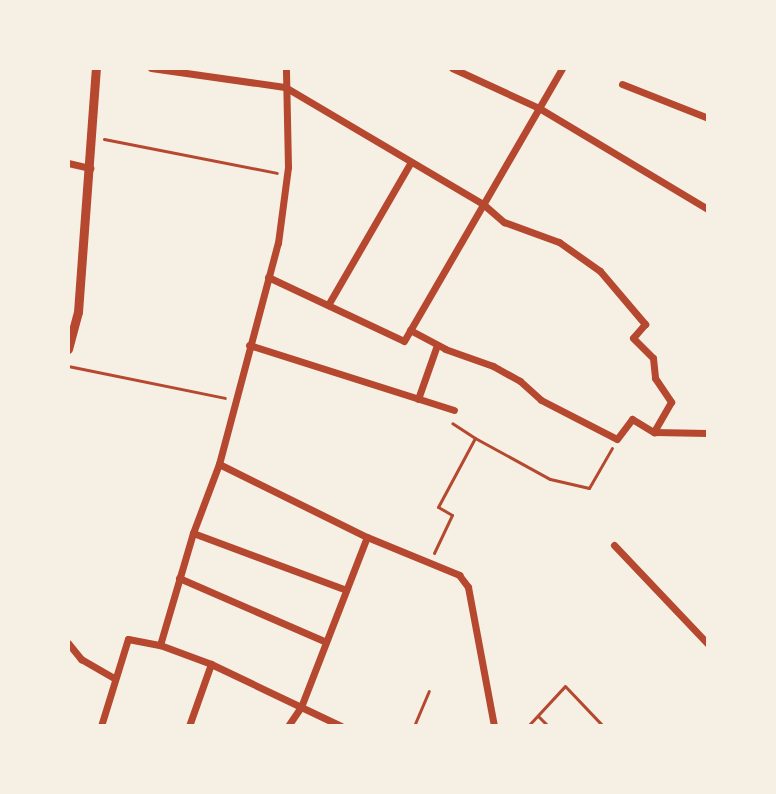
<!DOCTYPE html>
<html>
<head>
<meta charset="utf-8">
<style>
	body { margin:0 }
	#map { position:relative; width:776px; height:794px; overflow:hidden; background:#f6efe4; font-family:Quicksand,sans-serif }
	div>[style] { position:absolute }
	.path>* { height:3px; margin:-1.5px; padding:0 1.5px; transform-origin:1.5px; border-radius:1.5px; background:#b5482f }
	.minor>* { height:7px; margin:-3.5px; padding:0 3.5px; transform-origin:3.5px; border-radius:3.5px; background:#b5482f }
	.tertiary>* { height:9px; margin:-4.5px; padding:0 4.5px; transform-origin:4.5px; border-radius:4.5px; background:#b5482f }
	span { translate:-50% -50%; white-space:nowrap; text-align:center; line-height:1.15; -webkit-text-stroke:8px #f6efe4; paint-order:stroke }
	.frame { position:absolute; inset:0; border:70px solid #f6efe4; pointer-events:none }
</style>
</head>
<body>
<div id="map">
	<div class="path">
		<i style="left:104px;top:139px;width:176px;rotate:11.1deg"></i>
		<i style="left:68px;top:366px;width:160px;rotate:11.5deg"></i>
		<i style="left:475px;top:438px;width:85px;rotate:28.7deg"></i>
		<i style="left:550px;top:479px;width:40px;rotate:13deg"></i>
		<i style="left:589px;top:488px;width:46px;rotate:-60.1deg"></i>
		<i style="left:434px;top:553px;width:42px;rotate:-64.7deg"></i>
		<i style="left:452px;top:515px;width:16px;rotate:-150deg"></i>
		<i style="left:438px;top:507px;width:78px;rotate:-61.8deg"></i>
		<i style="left:475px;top:438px;width:27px;rotate:-147deg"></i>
		<i style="left:538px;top:716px;width:14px;rotate:45deg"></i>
		<i style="left:414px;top:726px;width:38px;rotate:-67deg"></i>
		<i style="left:528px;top:726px;width:54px;rotate:-47.2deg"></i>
		<i style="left:565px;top:686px;width:55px;rotate:46.5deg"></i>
	</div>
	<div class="minor">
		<i style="left:151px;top:68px;width:135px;rotate:8.1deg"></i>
		<i style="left:285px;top:87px;width:230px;rotate:30.6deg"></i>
		<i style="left:483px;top:204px;width:28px;rotate:41deg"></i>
		<i style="left:504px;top:222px;width:59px;rotate:20deg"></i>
		<i style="left:559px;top:242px;width:50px;rotate:35.3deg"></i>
		<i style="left:600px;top:271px;width:70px;rotate:49.7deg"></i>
		<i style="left:645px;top:324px;width:18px;rotate:131deg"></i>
		<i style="left:633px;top:338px;width:28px;rotate:45deg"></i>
		<i style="left:653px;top:358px;width:20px;rotate:84deg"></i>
		<i style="left:655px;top:378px;width:29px;rotate:56deg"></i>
		<i style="left:671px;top:402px;width:34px;rotate:120deg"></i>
		<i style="left:452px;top:68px;width:96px;rotate:24.7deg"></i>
		<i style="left:539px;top:108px;width:197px;rotate:30.9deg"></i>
		<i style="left:622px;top:84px;width:92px;rotate:21.6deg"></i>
		<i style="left:68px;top:163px;width:23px;rotate:13deg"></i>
		<i style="left:268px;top:277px;width:150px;rotate:25.2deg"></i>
		<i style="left:404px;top:341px;width:315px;rotate:-59.9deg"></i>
		<i style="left:328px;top:305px;width:165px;rotate:-59.9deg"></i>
		<i style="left:410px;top:330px;width:40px;rotate:28deg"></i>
		<i style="left:445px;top:349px;width:51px;rotate:19.5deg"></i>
		<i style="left:493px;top:366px;width:31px;rotate:29deg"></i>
		<i style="left:520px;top:381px;width:28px;rotate:42deg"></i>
		<i style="left:541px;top:400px;width:85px;rotate:27.2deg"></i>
		<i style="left:617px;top:439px;width:25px;rotate:-53deg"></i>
		<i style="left:632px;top:419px;width:26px;rotate:31deg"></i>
		<i style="left:654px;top:432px;width:54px;rotate:1.1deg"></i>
		<i style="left:249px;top:345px;width:215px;rotate:17.6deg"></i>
		<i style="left:418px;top:399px;width:57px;rotate:-70.6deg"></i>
		<i style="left:219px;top:464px;width:165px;rotate:26.3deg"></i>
		<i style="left:367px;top:537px;width:100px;rotate:22.4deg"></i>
		<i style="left:459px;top:575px;width:15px;rotate:53deg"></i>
		<i style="left:468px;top:587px;width:141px;rotate:79.4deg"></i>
		<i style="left:193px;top:533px;width:163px;rotate:20.4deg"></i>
		<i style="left:614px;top:545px;width:137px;rotate:46.5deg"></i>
		<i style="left:179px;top:578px;width:160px;rotate:23.5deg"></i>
		<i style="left:68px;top:643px;width:21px;rotate:51deg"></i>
		<i style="left:81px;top:659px;width:39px;rotate:30deg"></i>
		<i style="left:160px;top:645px;width:117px;rotate:-73.6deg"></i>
		<i style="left:193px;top:533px;width:74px;rotate:-69.4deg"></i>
		<i style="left:219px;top:464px;width:229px;rotate:-75.1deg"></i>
		<i style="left:278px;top:243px;width:77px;rotate:-82.5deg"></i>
		<i style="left:288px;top:167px;width:99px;rotate:-91.2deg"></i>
		<i style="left:101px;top:726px;width:91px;rotate:-72.8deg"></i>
		<i style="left:128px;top:639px;width:33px;rotate:11deg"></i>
		<i style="left:160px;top:645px;width:54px;rotate:20.4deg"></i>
		<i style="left:211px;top:664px;width:144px;rotate:25.5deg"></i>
		<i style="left:189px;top:726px;width:66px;rotate:-70.5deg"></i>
		<i style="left:288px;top:726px;width:23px;rotate:-56deg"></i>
		<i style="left:301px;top:707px;width:182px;rotate:-68.8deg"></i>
	</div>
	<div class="tertiary">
		<i style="left:68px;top:349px;width:38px;rotate:-75deg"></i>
		<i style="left:78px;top:312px;width:245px;rotate:-85.8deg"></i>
	</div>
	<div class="frame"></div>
</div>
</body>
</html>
